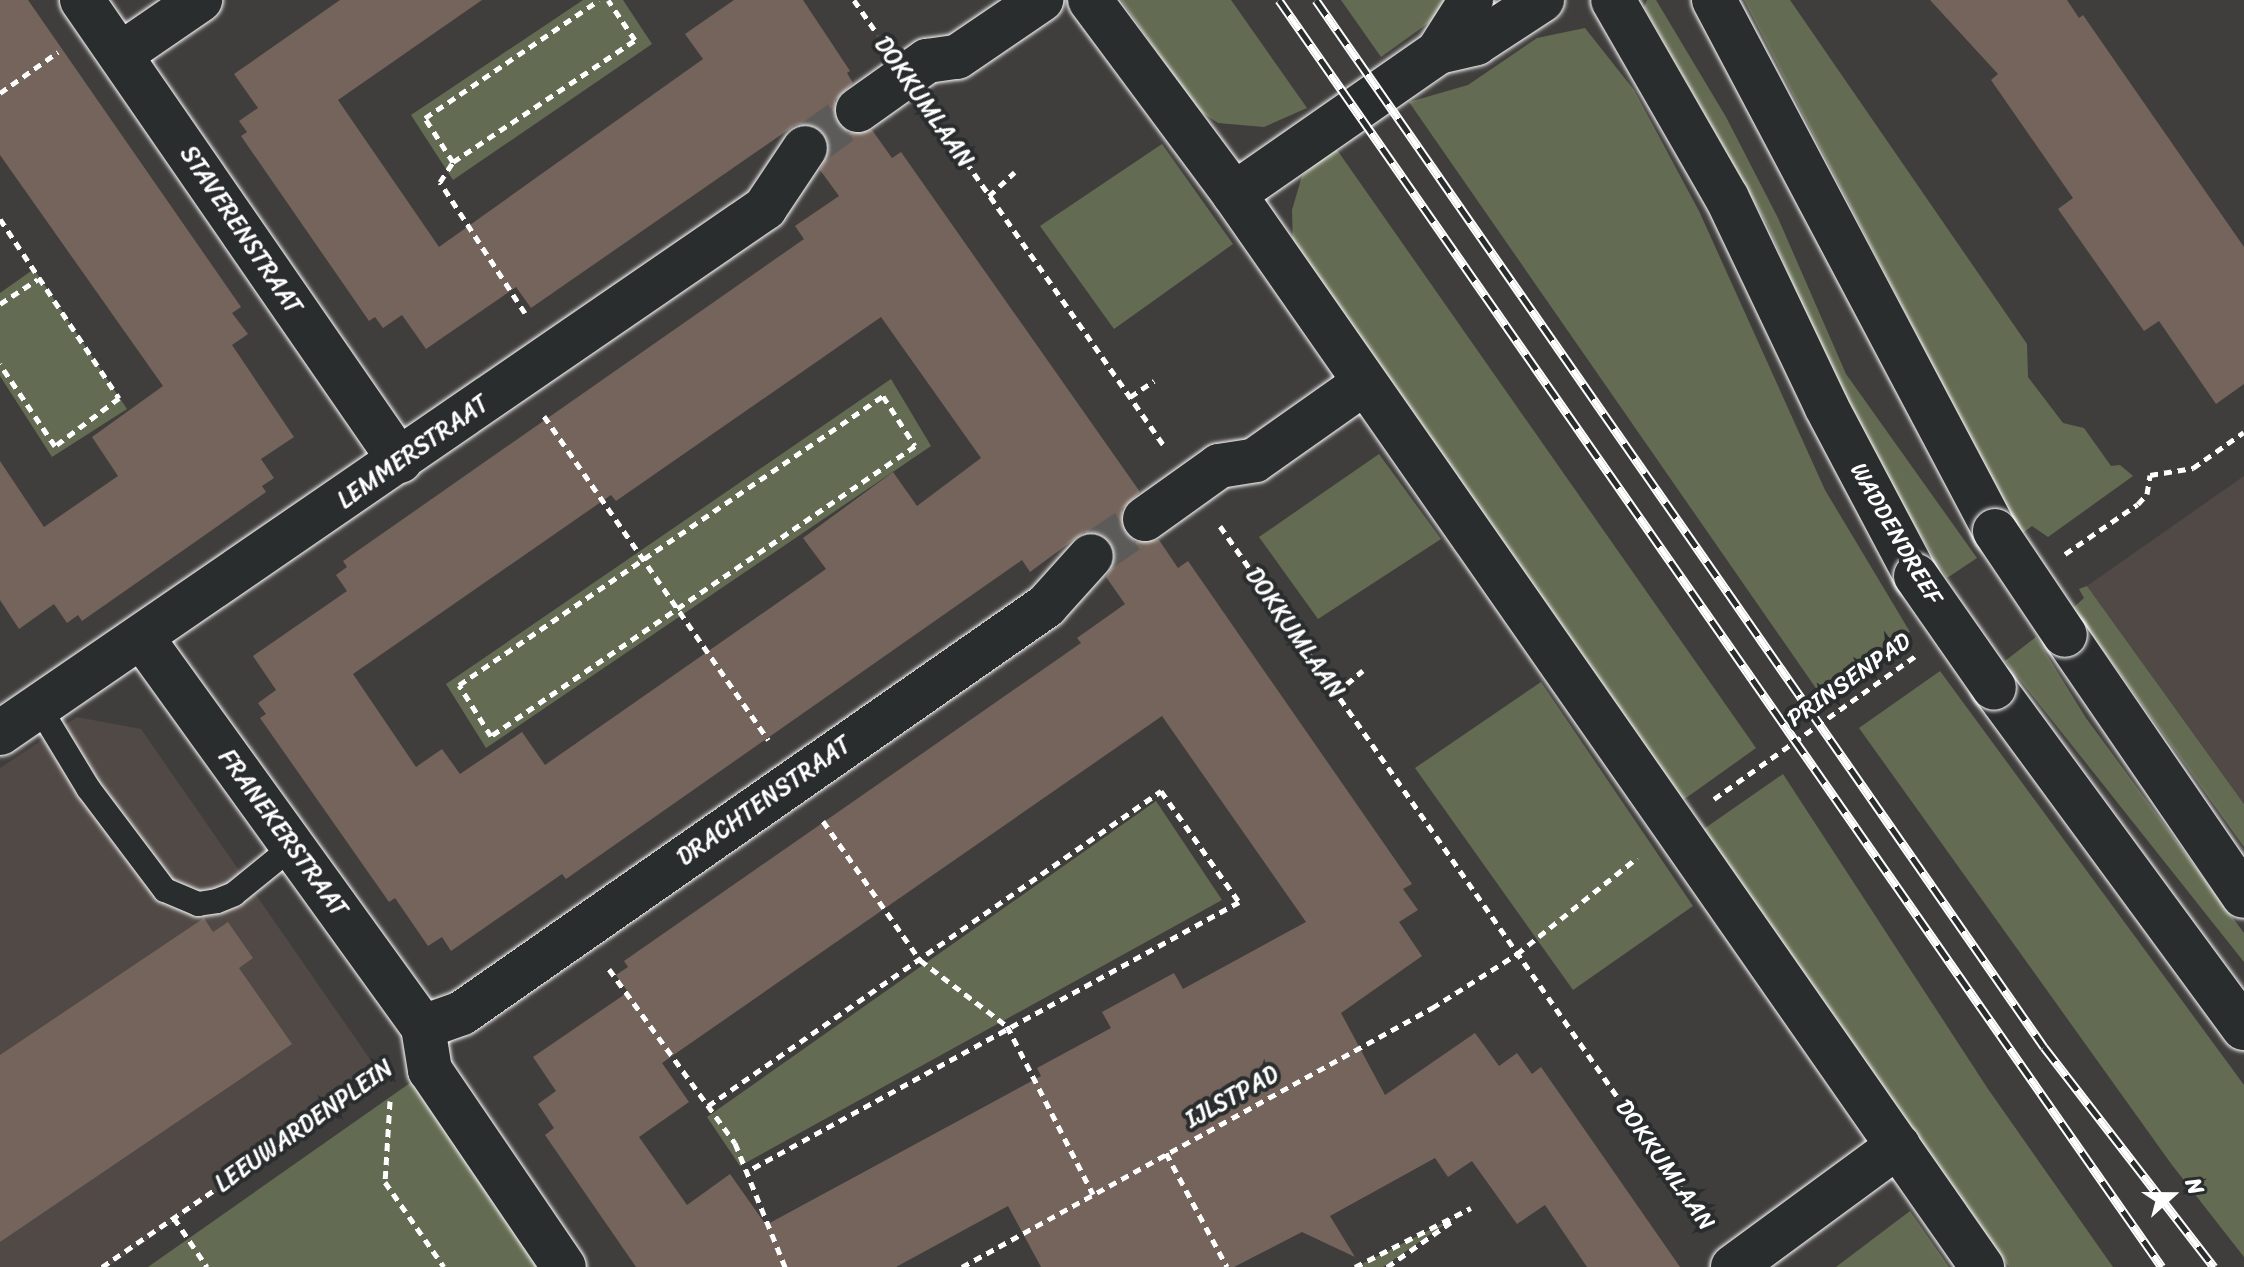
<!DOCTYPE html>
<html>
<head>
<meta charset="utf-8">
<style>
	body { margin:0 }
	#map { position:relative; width:2244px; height:1267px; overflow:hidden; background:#403e3c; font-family:Sriracha,sans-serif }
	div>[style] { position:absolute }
	.built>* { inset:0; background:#504945 }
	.green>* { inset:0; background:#636c52 }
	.building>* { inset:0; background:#74645b }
	.street-tunnel>* { height:44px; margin-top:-22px; transform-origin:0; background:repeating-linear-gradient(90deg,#5d5b59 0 44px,transparent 0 66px) }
	.path>* { height:5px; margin-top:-2.5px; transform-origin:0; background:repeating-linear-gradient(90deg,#fff 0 8px,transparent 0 14px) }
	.roads { filter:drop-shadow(0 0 2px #fff) drop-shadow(0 0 2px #fff) }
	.lane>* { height:24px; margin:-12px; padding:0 12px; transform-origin:12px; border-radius:12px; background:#2a2d2e }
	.street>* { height:44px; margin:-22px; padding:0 22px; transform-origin:22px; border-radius:22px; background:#2a2d2e }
	.secondary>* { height:44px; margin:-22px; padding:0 22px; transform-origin:22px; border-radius:22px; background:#2a2d2e }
	.rail>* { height:9px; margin-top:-4.5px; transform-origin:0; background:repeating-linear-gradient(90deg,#2a2d2e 0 18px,#fff 0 36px); box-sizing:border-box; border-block:2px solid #fff }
	.bridges { filter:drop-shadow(0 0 2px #fff) drop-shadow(0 0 2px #fff) }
	.secondary-bridge>* { height:44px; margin:-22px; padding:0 22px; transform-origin:22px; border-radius:22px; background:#2a2d2e }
	span { translate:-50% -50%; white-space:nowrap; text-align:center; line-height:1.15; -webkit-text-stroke:8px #2a2d2e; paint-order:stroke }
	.street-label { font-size:24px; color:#fff }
	.north { position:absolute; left:2132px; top:1155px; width:80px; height:80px; -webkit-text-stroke:6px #2a2d2e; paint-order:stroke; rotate:69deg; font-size:22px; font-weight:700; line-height:32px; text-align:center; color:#fff }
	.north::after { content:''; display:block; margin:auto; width:28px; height:36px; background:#fff; clip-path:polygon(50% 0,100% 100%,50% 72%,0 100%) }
</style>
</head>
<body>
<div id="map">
	<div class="built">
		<i style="clip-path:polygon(2244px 476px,2244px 804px,2087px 586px)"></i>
		<i style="clip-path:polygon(77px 717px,141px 729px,383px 1078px,108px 1267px,0 1267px,0 768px)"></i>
	</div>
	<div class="green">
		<i style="clip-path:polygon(583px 0,623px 0,652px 44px,453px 180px,411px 115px)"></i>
		<i style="clip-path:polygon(1121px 0,1231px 0,1307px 108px,1264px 127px,1218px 123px,1197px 109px)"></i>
		<i style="clip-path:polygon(1341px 0,1451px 0,1445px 11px,1381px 57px)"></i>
		<i style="clip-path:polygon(1647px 0,1656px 0,1726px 117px,1778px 218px,1846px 374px,1977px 558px,1947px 578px,1889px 485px,1835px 383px,1768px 226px,1644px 7px)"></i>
		<i style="clip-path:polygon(1744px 0,1790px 0,2027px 344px,2028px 377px,2063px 423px,2084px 428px,2111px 466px,2120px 465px,2133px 476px,2048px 537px,2032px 526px,2020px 535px)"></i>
		<i style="clip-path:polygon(1585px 28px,1634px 90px,1699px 211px,1825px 490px,1910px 632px,1822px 697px,1409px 102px,1468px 85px,1537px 38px)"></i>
		<i style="clip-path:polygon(1162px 144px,1233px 244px,1114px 329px,1040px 226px)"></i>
		<i style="clip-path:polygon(1335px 147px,1756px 748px,1686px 798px,1673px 801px,1293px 246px,1292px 210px,1302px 176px)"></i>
		<i style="clip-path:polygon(34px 269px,127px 409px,52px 457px,0 376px,0 293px)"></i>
		<i style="clip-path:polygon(891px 379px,931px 446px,486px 748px,446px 684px)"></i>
		<i style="clip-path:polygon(1379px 454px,1441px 539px,1318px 619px,1259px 537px)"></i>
		<i style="clip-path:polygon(2087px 586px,2244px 804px,2244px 847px,2073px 608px,2084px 598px,2079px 589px)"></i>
		<i style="clip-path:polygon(2036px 637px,2086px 718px,2244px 933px,2244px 962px,2005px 661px)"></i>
		<i style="clip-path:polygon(1940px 671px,2244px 1085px,2244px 1257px,2172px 1165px,1859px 728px)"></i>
		<i style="clip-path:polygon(1541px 682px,1693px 906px,1573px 990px,1415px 768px)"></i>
		<i style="clip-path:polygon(1783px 774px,1988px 1089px,2113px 1267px,2009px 1267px,1698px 833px)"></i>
		<i style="clip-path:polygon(1156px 801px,1222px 900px,740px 1166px,707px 1117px)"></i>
		<i style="clip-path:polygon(420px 1076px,553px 1267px,148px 1267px)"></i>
		<i style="clip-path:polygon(1910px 1211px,1949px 1267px,1836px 1267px)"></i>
		<i style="clip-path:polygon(1457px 1216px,1383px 1267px,1356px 1267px)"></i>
	</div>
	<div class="building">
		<i style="clip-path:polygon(0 0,28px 0,241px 307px,232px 313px,248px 334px,232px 345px,294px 437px,261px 459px,274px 478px,262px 486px,266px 492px,205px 535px,82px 621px,78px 615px,67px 623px,54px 604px,19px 629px,0 600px,0 461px,44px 527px,118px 476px,92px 437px,163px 386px,0 155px)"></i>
		<i style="clip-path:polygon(evenodd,340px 0,482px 0,338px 100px,439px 247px,703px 59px,685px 34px,734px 0,803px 0,850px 71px,847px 73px,853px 83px,835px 100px,837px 124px,848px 133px,872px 130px,892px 158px,901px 152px,1140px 492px,1122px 509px,1124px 533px,1135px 542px,1159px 540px,1178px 568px,1188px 561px,1412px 884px,1403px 889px,1418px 910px,1399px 922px,1422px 956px,1341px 1013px,1385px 1095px,1475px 1033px,1499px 1066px,1517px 1053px,1532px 1074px,1541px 1067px,1680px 1267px,1587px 1267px,1545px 1205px,1517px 1224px,1472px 1161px,1448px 1177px,1435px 1158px,1330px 1216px,1355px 1257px,1302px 1232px,1234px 1267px,1041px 1267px,1008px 1206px,896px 1267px,636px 1267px,545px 1135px,554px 1128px,538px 1104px,556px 1091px,533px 1057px,628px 992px,616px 975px,628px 967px,624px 961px,1081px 643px,1077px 638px,1125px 604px,1106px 577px,1115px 562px,1115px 549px,1107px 537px,1084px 532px,1030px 572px,1022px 560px,566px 879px,562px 874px,451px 951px,442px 937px,428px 946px,395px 898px,389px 902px,260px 718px,266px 714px,258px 703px,276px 690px,253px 656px,347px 591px,336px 575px,347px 567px,343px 561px,804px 239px,795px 226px,839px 196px,820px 170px,830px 150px,827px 136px,807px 123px,795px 125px,531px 308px,516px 287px,426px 349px,402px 315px,383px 328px,375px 317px,369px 321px,241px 136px,247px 132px,239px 121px,258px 108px,234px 74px,340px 0,881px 317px,981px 458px,917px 506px,893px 472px,803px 538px,826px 569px,545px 765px,522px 732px,460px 774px,442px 749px,416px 767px,353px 674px,611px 495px,616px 501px,881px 317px,340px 0,1162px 716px,1306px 922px,1183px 989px,1174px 973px,1102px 1012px,1111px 1028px,1037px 1068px,1041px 1076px,766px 1225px,730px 1174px,687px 1205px,639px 1137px,689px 1102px,662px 1063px,1162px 716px)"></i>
		<i style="clip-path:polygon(1930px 0,2067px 0,2079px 18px,2083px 15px,2244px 247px,2244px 384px,2216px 404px,2159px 321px,2144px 331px,2058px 209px,2073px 198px,1991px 80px,1998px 74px)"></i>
		<i style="clip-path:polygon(204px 918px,213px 932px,228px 922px,253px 958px,239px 968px,292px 1044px,0 1242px,0 1055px)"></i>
	</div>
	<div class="street-tunnel">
		<i style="left:805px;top:148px;width:65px;rotate:-35.6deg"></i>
		<i style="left:1091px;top:556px;width:65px;rotate:-34.4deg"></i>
	</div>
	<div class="path">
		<i style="left:854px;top:0;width:42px;rotate:55.6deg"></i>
		<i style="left:0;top:93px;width:71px;rotate:-35.3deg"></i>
		<i style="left:934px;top:116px;width:402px;rotate:55.1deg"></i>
		<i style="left:453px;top:162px;width:52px;rotate:-122.5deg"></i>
		<i style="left:425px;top:118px;width:210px;rotate:-34.1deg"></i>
		<i style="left:989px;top:196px;width:35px;rotate:-43deg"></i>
		<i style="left:0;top:219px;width:215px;rotate:56.4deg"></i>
		<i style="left:119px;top:398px;width:80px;rotate:143.1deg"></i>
		<i style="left:55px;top:446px;width:99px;rotate:-123.9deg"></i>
		<i style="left:0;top:304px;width:45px;rotate:-33.3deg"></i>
		<i style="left:525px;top:313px;width:156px;rotate:-123deg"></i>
		<i style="left:440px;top:182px;width:24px;rotate:-57deg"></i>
		<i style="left:453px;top:162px;width:219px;rotate:-33.8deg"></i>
		<i style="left:635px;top:40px;width:48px;rotate:-124deg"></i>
		<i style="left:883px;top:396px;width:59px;rotate:57.4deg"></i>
		<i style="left:915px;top:446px;width:514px;rotate:145.63deg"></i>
		<i style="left:491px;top:736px;width:60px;rotate:-122.1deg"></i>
		<i style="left:459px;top:685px;width:513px;rotate:-34.28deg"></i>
		<i style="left:1130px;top:397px;width:29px;rotate:-34deg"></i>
		<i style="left:544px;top:416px;width:394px;rotate:55.3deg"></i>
		<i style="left:1220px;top:526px;width:854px;rotate:55.16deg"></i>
		<i style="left:2065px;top:554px;width:88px;rotate:-34.4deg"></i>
		<i style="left:2138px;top:504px;width:13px;rotate:-48deg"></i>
		<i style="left:2147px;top:494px;width:19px;rotate:-81deg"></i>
		<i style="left:2150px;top:475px;width:44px;rotate:-9.2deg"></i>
		<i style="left:2193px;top:468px;width:62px;rotate:-35.2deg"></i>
		<i style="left:1336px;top:693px;width:35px;rotate:-40deg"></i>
		<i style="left:1714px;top:799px;width:247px;rotate:-35.4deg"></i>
		<i style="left:823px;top:821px;width:169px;rotate:55.1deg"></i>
		<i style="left:920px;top:960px;width:109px;rotate:37.2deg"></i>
		<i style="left:1007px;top:1026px;width:189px;rotate:62.9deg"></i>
		<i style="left:609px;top:969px;width:215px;rotate:54.1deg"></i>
		<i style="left:735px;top:1143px;width:134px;rotate:68deg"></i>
		<i style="left:390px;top:1101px;width:81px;rotate:93.5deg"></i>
		<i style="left:385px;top:1182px;width:103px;rotate:55.2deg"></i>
		<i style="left:708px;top:1106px;width:552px;rotate:-34.81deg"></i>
		<i style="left:1161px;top:791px;width:136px;rotate:54.9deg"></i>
		<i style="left:1239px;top:902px;width:562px;rotate:151.29deg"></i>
		<i style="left:1166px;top:1153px;width:129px;rotate:61.8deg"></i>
		<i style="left:174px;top:1218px;width:59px;rotate:56deg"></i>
		<i style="left:102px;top:1267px;width:338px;rotate:-34.4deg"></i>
		<i style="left:962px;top:1267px;width:537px;rotate:-28.86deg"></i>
		<i style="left:1432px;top:1008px;width:101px;rotate:-32.4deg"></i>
		<i style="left:1517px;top:954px;width:154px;rotate:-38.7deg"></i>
		<i style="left:1355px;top:1267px;width:130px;rotate:-27deg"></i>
		<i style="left:1387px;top:1267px;width:82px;rotate:-35deg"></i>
	</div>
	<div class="roads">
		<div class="lane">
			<i style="left:39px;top:707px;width:95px;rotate:58.8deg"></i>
			<i style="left:88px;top:788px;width:128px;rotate:53deg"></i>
			<i style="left:165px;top:890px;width:36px;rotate:23deg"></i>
			<i style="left:198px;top:904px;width:19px;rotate:-9deg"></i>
			<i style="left:217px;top:901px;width:18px;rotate:-22deg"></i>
			<i style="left:234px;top:894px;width:76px;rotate:-39.1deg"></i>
		</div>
		<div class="street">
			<i style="left:82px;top:0;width:560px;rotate:55.4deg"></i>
			<i style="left:1090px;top:0;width:242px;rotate:53.4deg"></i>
			<i style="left:1234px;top:194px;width:1308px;rotate:55.12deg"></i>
			<i style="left:1438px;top:52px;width:62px;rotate:-57.6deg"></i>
			<i style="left:121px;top:54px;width:96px;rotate:-34.4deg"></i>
			<i style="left:858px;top:110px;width:85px;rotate:-35.4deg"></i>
			<i style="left:927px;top:61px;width:30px;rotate:-8deg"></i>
			<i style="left:957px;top:57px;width:102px;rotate:-34.2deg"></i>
			<i style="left:1234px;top:194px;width:249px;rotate:-34.8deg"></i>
			<i style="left:1438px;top:52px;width:39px;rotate:-13deg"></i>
			<i style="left:1476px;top:43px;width:79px;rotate:-33.1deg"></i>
			<i style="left:1145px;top:519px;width:91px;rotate:-35.6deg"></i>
			<i style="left:1219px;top:466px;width:36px;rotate:-9deg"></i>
			<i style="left:1255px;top:460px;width:133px;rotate:-35.2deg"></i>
			<i style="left:143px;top:639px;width:478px;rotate:54.2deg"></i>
			<i style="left:423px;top:1027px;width:44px;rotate:80.8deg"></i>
			<i style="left:430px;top:1070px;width:238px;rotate:55.8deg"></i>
			<i style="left:0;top:733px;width:928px;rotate:-34.46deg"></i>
			<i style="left:765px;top:208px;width:72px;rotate:-56.3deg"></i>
			<i style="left:423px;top:1027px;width:41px;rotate:-19.7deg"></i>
			<i style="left:462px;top:1013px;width:712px;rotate:-34.87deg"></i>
			<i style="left:1046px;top:606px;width:67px;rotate:-48deg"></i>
			<i style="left:1733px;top:1267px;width:205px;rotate:-36.3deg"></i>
		</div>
		<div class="secondary">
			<i style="left:1613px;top:0;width:228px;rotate:60.1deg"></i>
			<i style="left:1727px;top:198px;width:230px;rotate:64.5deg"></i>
			<i style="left:1826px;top:406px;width:192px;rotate:62.1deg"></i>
			<i style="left:1714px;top:0;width:601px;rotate:62.11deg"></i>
			<i style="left:2065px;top:635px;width:316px;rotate:55.6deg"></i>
			<i style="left:1994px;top:688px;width:422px;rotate:53.7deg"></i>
		</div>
	</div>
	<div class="rail">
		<i style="left:1279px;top:0;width:1544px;rotate:55.13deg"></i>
		<i style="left:1316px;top:0;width:1275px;rotate:55.19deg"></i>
		<i style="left:2044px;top:1047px;width:278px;rotate:52.3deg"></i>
	</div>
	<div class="bridges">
		<div class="secondary-bridge">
			<i style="left:1995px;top:531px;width:125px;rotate:56.1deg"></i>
			<i style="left:1916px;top:576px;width:136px;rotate:55.1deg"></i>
		</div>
	</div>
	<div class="street-label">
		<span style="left:924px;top:102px;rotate:55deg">DOKKUMLAAN</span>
		<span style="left:241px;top:230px;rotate:56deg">STAVERENSTRAAT</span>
		<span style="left:413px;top:452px;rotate:-35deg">LEMMERSTRAAT</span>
		<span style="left:1896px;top:534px;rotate:60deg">WADDENDREEF</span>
		<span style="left:1295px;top:633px;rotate:55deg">DOKKUMLAAN</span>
		<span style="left:1849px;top:680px;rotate:-35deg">PRINSENPAD</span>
		<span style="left:764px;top:801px;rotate:-35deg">DRACHTENSTRAAT</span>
		<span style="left:283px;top:833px;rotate:54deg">FRANEKERSTRAAT</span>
		<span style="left:1232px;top:1097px;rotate:-29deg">IJLSTPAD</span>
		<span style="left:304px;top:1126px;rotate:-35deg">LEEUWARDENPLEIN</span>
		<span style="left:1665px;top:1165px;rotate:55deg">DOKKUMLAAN</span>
	</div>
	<div class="north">N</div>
</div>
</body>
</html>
